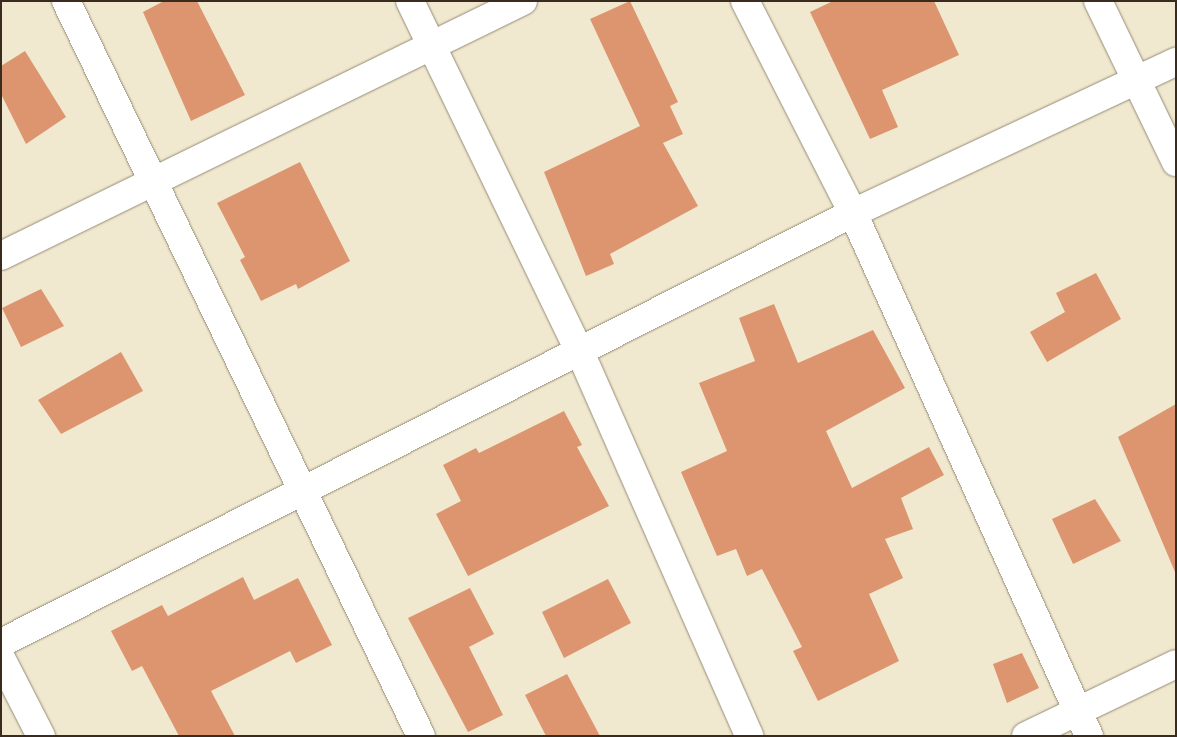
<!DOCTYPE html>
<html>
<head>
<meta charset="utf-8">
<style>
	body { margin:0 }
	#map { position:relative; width:1177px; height:737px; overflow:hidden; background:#f0e9cf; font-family:"IM FELL French Canon",serif }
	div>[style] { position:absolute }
	.building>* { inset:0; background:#dd9570 }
	.roads { filter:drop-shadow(0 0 1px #968a76) drop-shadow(0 0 1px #968a76) }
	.minor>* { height:28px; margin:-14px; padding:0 14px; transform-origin:14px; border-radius:14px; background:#fff }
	span { translate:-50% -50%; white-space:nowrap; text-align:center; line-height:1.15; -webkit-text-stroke:4.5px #fbf7ec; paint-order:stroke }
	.frame { position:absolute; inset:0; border:2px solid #3b2a1e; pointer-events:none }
</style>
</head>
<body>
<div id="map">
	<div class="building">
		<i style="clip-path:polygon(164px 1px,197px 1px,245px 95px,191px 121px,143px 12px)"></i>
		<i style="clip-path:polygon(630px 1px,678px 102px,670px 106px,683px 134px,663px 143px,698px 206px,610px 254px,614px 264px,586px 276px,544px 172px,640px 126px,590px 19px)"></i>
		<i style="clip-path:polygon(833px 1px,934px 1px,959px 55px,882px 90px,898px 127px,870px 139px,810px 12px)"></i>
		<i style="clip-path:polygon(25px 51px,66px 117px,26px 144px,1px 94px,1px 66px)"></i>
		<i style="clip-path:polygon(300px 162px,350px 261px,298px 289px,296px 284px,261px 301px,240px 260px,245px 257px,217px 203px)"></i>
		<i style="clip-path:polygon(1096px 273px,1121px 319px,1047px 362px,1030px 332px,1065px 312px,1056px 293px)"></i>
		<i style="clip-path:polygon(41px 289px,64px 326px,21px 347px,2px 308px)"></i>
		<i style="clip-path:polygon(774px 304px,798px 363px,873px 330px,905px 388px,826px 431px,852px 488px,929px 447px,944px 475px,901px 498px,913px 529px,885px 539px,903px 578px,869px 594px,899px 661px,818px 701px,793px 651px,802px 647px,762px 569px,747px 576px,736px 549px,717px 556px,681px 472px,727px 451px,699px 383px,755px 361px,739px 318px)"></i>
		<i style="clip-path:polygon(121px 352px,143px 391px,61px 434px,38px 400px)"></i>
		<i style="clip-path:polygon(1176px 404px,1176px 572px,1175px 572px,1118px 437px)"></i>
		<i style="clip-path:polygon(564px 411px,582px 445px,577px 447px,609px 506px,468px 576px,436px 514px,461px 501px,443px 465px,476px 448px,479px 453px)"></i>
		<i style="clip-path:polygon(1095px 499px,1121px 541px,1073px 564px,1052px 519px)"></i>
		<i style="clip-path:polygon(243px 577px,254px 600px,298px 578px,332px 645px,296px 663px,290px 651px,211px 691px,235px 736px,179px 736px,142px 666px,132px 671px,111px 631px,162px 605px,168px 616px)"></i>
		<i style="clip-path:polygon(608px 579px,631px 623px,564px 658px,542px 612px)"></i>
		<i style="clip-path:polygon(470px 588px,494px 634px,469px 647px,503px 715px,468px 732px,408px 618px)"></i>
		<i style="clip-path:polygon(1022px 653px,1039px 688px,1007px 703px,993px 664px)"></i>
		<i style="clip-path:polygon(567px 674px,600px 736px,546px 736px,525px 695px)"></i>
	</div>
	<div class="roads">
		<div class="minor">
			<i style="left:66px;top:1px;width:816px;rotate:64.22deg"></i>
			<i style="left:410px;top:1px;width:390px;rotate:64.2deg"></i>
			<i style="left:580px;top:352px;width:420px;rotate:66.2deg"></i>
			<i style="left:745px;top:1px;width:238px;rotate:63deg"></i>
			<i style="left:853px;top:213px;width:574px;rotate:65.71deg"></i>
			<i style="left:1098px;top:1px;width:179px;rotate:64.2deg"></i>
			<i style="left:1px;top:256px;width:581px;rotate:-26.04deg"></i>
			<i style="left:1px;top:643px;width:954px;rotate:-26.78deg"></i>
			<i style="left:853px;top:213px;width:357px;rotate:-25.1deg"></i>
			<i style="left:1px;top:658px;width:88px;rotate:62.9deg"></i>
			<i style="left:1026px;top:736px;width:166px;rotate:-25.6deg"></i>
		</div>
	</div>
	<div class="frame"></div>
</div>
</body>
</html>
